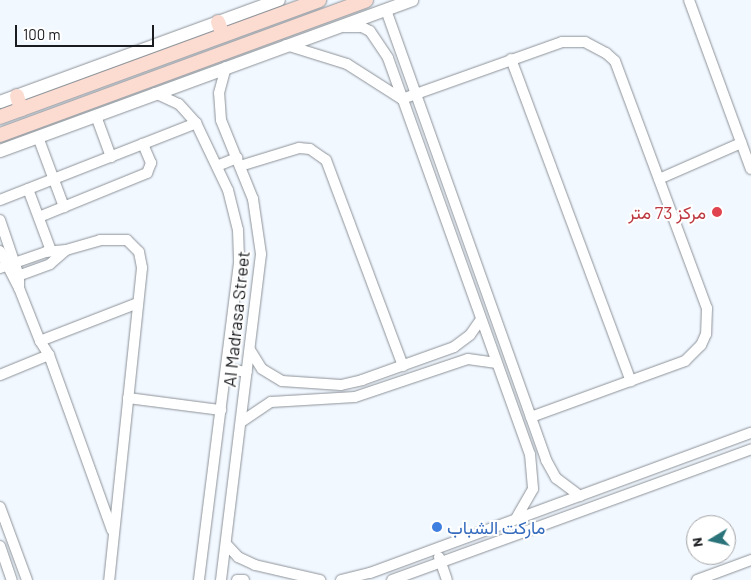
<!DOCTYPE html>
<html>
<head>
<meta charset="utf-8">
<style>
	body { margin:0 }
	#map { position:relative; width:751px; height:580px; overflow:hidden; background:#f2f8ff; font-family:Barlow,Vazirmatn,sans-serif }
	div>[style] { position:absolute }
	.roads { filter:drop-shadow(0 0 1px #8c9298) drop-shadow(0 0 1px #8c9298) }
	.minor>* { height:10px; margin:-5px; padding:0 5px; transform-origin:5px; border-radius:5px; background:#fff }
	.tertiary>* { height:12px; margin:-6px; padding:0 6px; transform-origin:6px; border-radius:6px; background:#fff }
	.secondary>* { height:14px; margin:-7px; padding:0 7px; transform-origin:7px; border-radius:7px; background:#fcdbd1 }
	.dots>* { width:14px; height:14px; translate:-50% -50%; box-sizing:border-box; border:2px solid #fff; border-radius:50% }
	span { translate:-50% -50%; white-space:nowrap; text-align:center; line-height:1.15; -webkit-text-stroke:4px #fff; paint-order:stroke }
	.health-label { font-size:18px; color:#be3a42 }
	.right { translate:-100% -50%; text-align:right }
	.street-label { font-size:18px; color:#1a1c1f }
	.shop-label { font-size:18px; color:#366cbe }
	.left { translate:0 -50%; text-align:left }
	.north { position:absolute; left:686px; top:515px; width:50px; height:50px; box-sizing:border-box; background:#fff; border:1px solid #a3a4a5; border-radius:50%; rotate:261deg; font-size:14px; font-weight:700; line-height:20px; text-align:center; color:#1a1c1f }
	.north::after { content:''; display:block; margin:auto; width:18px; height:22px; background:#2a737a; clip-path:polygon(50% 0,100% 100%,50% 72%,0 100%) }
	.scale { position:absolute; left:15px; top:25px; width:139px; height:22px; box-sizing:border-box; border:2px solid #1a1c1f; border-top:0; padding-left:6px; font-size:15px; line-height:18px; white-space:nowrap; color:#1a1c1f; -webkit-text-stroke:4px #fff; paint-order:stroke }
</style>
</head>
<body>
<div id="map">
	<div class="roads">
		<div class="minor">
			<i style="left:689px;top:0;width:180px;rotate:69.9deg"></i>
			<i style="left:386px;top:10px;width:478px;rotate:70.4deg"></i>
			<i style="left:546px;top:460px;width:21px;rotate:61deg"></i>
			<i style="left:556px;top:478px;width:30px;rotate:37deg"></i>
			<i style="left:344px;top:27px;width:18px"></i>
			<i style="left:362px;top:27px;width:9px;rotate:27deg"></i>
			<i style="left:370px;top:31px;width:32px;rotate:56deg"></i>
			<i style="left:388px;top:58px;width:421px;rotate:70.3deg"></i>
			<i style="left:530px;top:454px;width:35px;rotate:85deg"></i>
			<i style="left:533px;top:489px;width:34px;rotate:120deg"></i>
			<i style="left:286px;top:45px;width:64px;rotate:17.3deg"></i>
			<i style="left:347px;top:64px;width:65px;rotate:32.5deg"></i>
			<i style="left:402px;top:99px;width:170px;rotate:-19.6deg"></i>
			<i style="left:562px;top:42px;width:23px"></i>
			<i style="left:585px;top:42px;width:24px;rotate:28deg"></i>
			<i style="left:606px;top:53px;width:12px;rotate:42deg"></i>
			<i style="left:615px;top:61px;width:264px;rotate:69.6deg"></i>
			<i style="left:707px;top:308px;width:26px;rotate:92deg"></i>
			<i style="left:706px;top:334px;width:12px;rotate:114deg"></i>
			<i style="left:701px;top:345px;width:23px;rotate:135deg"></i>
			<i style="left:685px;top:361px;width:164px;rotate:160deg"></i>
			<i style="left:511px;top:59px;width:344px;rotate:69.6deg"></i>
			<i style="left:155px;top:93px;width:26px;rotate:25deg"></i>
			<i style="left:179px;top:104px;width:25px;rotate:48deg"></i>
			<i style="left:196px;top:123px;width:74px;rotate:64.5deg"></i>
			<i style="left:228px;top:190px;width:41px;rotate:76deg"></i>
			<i style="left:238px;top:230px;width:33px;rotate:88deg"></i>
			<i style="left:239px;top:263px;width:320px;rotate:97.2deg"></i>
			<i style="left:96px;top:116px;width:44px;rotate:69.9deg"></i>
			<i style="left:38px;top:137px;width:75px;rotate:69.6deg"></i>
			<i style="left:217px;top:166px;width:22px;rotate:-22deg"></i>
			<i style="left:240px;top:166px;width:62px;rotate:-17deg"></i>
			<i style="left:299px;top:148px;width:11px;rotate:5deg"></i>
			<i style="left:310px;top:149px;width:19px;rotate:35deg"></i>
			<i style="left:326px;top:160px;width:220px;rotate:69.5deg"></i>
			<i style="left:659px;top:179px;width:90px;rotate:-23.7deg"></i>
			<i style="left:28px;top:189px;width:66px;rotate:69.6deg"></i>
			<i style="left:0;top:200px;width:211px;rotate:-21.4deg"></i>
			<i style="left:39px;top:217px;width:117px;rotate:-22.2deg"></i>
			<i style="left:147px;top:173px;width:11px;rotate:-68deg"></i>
			<i style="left:151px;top:163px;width:21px;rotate:-113deg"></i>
			<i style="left:0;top:220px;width:59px;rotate:71.3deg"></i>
			<i style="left:19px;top:276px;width:12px;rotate:90deg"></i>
			<i style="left:0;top:251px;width:42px;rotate:62.8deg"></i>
			<i style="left:19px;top:288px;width:57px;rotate:68.4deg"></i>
			<i style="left:40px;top:341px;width:17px;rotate:57deg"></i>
			<i style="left:49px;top:355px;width:186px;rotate:70.2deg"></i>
			<i style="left:0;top:268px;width:49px;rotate:-19.2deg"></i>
			<i style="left:46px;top:252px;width:20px;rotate:-6deg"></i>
			<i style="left:66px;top:250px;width:35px;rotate:-16deg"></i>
			<i style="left:100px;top:240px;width:27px"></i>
			<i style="left:127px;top:240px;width:17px;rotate:45deg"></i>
			<i style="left:139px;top:252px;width:16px;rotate:79deg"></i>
			<i style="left:142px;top:268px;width:314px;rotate:96deg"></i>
			<i style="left:15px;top:277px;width:37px;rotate:-20deg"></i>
			<i style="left:50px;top:264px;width:21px;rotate:-41deg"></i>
			<i style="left:40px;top:341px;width:105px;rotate:-21.2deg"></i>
			<i style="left:250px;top:350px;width:22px;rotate:58deg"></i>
			<i style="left:262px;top:369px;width:23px;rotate:31deg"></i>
			<i style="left:282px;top:381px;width:59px;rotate:3.9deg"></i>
			<i style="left:341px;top:385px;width:22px;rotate:-13deg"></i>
			<i style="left:362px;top:380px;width:98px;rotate:-19.7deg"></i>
			<i style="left:454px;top:347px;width:20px;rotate:-37deg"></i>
			<i style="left:470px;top:335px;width:19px;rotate:-55deg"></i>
			<i style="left:226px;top:369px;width:21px;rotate:8deg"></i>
			<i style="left:0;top:375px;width:53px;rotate:-22.2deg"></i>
			<i style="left:128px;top:398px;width:94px;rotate:7.4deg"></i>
			<i style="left:241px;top:422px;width:36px;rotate:-34deg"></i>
			<i style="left:271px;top:402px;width:84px;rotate:-3.4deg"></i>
			<i style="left:355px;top:397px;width:119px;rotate:-18.6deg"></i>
			<i style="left:468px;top:359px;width:29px;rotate:8deg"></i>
			<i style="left:0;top:507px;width:78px;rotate:69.7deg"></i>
			<i style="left:226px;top:544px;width:18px;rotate:47deg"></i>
			<i style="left:238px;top:557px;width:19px;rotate:25deg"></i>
			<i style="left:255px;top:565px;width:67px;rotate:13deg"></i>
			<i style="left:0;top:546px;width:36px;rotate:71deg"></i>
			<i style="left:439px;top:557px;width:24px;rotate:71deg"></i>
			<i style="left:221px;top:580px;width:328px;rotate:-83deg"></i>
			<i style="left:261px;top:254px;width:56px;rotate:-98.3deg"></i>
			<i style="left:253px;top:199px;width:85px;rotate:-112.1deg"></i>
			<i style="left:221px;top:120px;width:27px;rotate:-94deg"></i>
			<i style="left:219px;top:93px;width:27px;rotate:-75deg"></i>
			<i style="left:237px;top:580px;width:7px"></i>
			<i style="left:341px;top:580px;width:30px;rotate:-14deg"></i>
			<i style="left:370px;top:573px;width:406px;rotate:-20.2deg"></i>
			<i style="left:392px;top:580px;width:382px;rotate:-20deg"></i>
			<i style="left:697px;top:580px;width:58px;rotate:-20.3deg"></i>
		</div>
		<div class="tertiary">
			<i style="left:0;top:102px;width:297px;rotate:-20.1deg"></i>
			<i style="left:0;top:151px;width:439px;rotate:-20.1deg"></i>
		</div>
		<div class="secondary">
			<i style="left:218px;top:22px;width:14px;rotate:69deg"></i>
			<i style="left:17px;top:96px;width:14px;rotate:73deg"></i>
			<i style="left:0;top:117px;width:340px;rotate:-20.1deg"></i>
			<i style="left:0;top:135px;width:390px;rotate:-20.2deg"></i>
		</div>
	</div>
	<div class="dots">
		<i style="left:717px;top:212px;background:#e0444e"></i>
		<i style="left:437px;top:527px;background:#3f7fe0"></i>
	</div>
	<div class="health-label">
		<span class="right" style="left:706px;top:212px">مركز 73 متر</span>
	</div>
	<div class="street-label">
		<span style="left:236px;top:319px;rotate:-84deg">Al Madrasa Street</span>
	</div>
	<div class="shop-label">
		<span class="left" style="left:447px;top:527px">ماركت الشباب</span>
	</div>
	<div class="north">N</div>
	<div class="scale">100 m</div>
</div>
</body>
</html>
